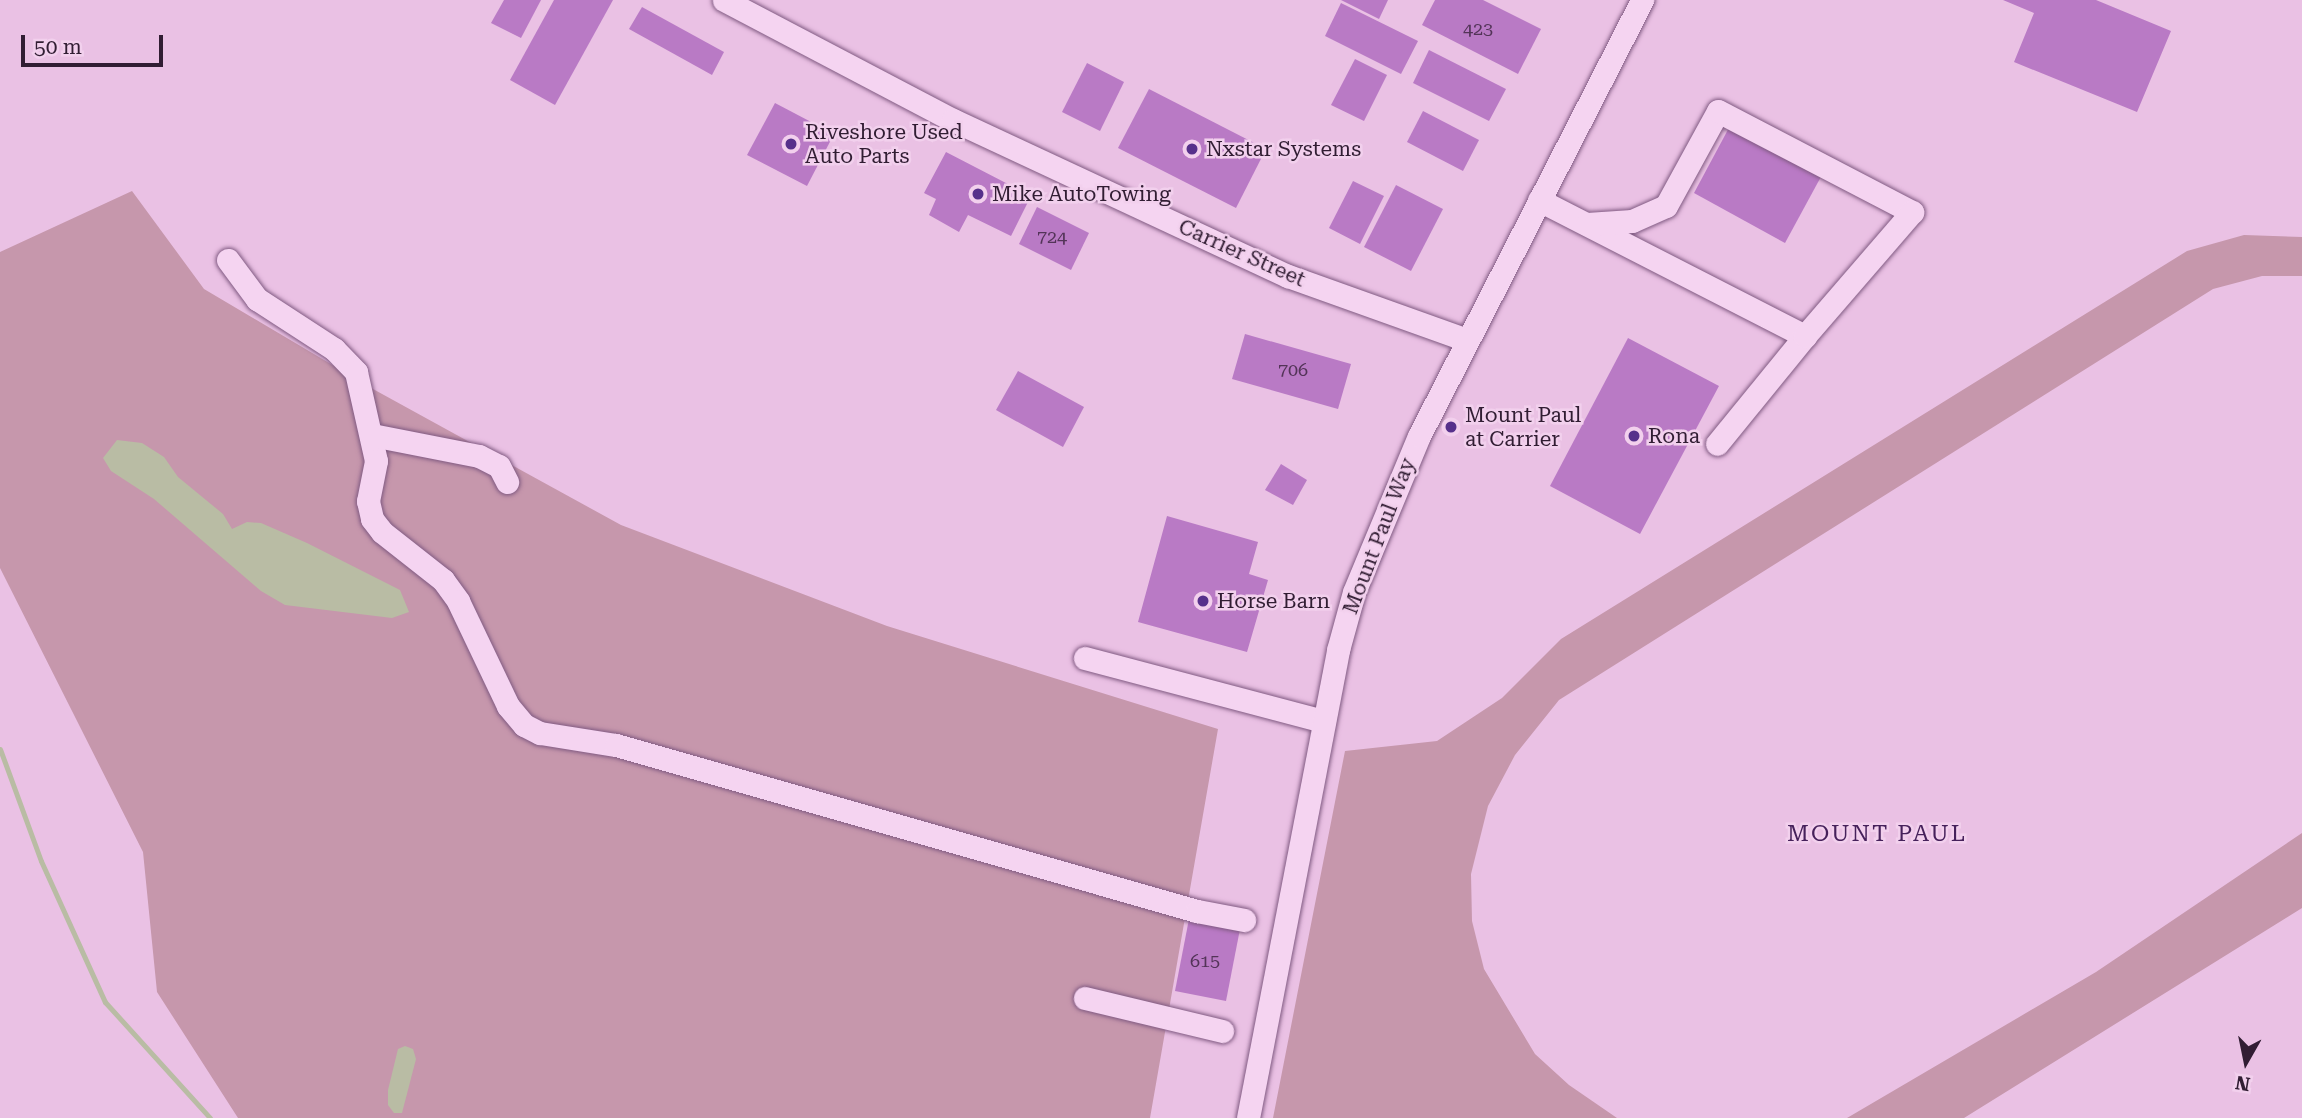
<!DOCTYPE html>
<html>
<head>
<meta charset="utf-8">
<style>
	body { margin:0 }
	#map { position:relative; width:2302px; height:1118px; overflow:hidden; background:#eac1e4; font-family:"Roboto Serif",serif }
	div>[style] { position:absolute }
	.green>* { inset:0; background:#c697ac }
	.water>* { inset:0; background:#b9bca4 }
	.stream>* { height:5px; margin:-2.5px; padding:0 2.5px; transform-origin:2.5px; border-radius:2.5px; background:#b9bca4 }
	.building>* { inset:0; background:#b97ac5 }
	.roads { filter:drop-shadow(0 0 2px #805a82) drop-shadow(0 0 2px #805a82) }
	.minor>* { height:23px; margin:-11.5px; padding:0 11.5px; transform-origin:11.5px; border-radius:11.5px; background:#f5d4f1 }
	.dots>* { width:19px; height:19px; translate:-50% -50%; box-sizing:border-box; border:4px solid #f2d0ed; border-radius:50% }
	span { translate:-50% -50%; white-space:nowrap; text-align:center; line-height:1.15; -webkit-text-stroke:5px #f2d0ed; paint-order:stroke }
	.number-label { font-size:18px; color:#533458 }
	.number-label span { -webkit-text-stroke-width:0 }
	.poi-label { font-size:21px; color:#311d33 }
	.left { translate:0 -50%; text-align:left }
	.street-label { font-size:21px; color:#311d33 }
	.neighbourhood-label { font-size:23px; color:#46215b; letter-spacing:2px }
	.north { position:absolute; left:2211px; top:1027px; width:70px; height:70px; -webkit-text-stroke:5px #f2d0ed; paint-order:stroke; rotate:189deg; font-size:19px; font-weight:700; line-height:28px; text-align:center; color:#311d33 }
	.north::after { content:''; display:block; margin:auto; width:24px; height:32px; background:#311d33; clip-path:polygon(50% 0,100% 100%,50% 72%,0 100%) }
	.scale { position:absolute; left:21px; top:35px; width:142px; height:32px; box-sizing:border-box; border:4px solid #311d33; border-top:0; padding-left:9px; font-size:21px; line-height:24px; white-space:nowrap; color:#311d33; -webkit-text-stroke:5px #f2d0ed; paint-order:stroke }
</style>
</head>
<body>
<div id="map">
	<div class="green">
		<i style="clip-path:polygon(132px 191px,204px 289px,373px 389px,621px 525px,887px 626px,1218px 729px,1150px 1118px,238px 1118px,157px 992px,143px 852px,0 568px,0 252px)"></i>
		<i style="clip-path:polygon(2244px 235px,2302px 237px,2302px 276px,2262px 276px,2213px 289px,1559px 700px,1515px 755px,1488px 806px,1471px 874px,1472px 921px,1484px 969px,1535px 1054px,1569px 1085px,1617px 1118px,1273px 1118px,1345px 751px,1437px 741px,1502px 698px,1561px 639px,2187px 251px)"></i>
		<i style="clip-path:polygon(2302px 833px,2302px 908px,1964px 1118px,1847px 1118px,2096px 972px)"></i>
	</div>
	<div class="water">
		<i style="clip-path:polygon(117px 440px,142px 443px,164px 457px,178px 477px,223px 514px,232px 529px,247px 522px,261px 523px,307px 543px,400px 590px,409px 612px,392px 618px,285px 605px,261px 591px,154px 499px,111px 471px,103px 458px)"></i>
		<i style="clip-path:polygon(405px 1046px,413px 1049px,416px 1059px,402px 1113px,394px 1113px,388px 1105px,388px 1090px,398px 1049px)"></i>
	</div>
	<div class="stream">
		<i style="left:0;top:749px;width:119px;rotate:69.9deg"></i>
		<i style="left:41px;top:861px;width:155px;rotate:65.6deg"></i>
		<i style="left:105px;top:1002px;width:156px;rotate:47.8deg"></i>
	</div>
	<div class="building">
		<i style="clip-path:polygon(504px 0,541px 0,521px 38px,491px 23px)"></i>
		<i style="clip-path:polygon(554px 0,613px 0,555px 105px,510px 80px)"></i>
		<i style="clip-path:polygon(1341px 0,1388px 0,1379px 19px)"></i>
		<i style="clip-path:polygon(1435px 0,1483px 0,1541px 29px,1518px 74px,1422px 25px)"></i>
		<i style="clip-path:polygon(2003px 0,2096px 0,2171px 31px,2137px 112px,2014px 62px,2034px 13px)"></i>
		<i style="clip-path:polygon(1341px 3px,1418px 41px,1401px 74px,1325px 36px)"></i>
		<i style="clip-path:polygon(642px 7px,724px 52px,712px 75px,629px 29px)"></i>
		<i style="clip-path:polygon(1429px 50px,1506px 89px,1489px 121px,1413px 83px)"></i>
		<i style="clip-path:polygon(1355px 59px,1387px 75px,1364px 121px,1331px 105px)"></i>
		<i style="clip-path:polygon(1087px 63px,1124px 82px,1100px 131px,1062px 112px)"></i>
		<i style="clip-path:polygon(1149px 89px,1266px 149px,1236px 208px,1118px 148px)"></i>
		<i style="clip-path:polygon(775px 103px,834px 134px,807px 186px,747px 155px)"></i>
		<i style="clip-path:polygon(1423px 111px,1479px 140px,1463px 171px,1407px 142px)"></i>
		<i style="clip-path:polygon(1731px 124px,1823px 173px,1785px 243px,1694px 193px)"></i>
		<i style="clip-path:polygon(946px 152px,1031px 196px,1011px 236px,968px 215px,959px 232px,929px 215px,936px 199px,924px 193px)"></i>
		<i style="clip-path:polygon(1353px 181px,1384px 196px,1360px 244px,1329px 228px)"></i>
		<i style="clip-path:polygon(1396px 185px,1443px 209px,1411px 271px,1364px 247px)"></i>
		<i style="clip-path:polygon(1037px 207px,1089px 233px,1071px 270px,1019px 244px)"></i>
		<i style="clip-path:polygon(1245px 334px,1351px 364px,1338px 409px,1232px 379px)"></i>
		<i style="clip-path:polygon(1628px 338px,1719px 386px,1640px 534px,1550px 486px)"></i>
		<i style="clip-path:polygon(1018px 371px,1084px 407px,1063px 447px,996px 410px)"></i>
		<i style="clip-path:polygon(1281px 464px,1307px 480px,1293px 505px,1265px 490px)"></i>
		<i style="clip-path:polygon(1167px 516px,1258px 542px,1249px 574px,1268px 580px,1247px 652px,1138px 622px)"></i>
		<i style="clip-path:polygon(1189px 919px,1240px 929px,1226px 1001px,1175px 991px)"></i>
	</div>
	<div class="roads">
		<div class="minor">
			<i style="left:724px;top:0;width:259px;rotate:27.7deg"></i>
			<i style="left:953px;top:120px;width:370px;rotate:25deg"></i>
			<i style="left:1288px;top:276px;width:190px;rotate:19.7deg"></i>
			<i style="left:1539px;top:200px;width:299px;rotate:27.1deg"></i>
			<i style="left:1805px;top:336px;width:139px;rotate:129.2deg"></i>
			<i style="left:1587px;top:224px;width:45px;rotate:-3.8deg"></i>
			<i style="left:1632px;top:221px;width:37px;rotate:-24deg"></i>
			<i style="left:1666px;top:206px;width:108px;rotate:-61.3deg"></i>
			<i style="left:1718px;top:111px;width:219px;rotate:27.5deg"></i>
			<i style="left:1912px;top:212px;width:164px;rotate:130.8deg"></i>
			<i style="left:228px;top:260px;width:49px;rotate:53.4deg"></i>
			<i style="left:257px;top:299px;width:92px;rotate:33deg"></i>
			<i style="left:334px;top:349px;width:32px;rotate:46deg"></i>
			<i style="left:356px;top:372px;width:91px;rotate:77.3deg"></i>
			<i style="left:376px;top:461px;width:41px;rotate:101.3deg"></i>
			<i style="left:368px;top:501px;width:18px;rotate:77deg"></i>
			<i style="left:372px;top:519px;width:16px;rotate:52deg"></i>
			<i style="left:382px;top:532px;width:78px;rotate:38.2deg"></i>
			<i style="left:443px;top:580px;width:26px;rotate:54deg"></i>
			<i style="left:458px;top:601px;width:116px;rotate:64.5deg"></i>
			<i style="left:508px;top:706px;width:25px;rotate:50deg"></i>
			<i style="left:524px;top:725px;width:18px;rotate:27deg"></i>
			<i style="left:540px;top:733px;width:77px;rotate:9deg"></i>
			<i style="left:616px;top:745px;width:604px;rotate:15.95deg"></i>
			<i style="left:1197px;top:911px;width:48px;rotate:10.8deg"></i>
			<i style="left:372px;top:435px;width:109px;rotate:11.1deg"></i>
			<i style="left:479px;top:456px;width:22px;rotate:27deg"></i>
			<i style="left:499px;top:466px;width:18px;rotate:63deg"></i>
			<i style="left:1085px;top:658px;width:247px;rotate:14.8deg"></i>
			<i style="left:1085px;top:998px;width:141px;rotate:13.5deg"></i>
			<i style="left:1248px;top:1118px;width:477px;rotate:-79.1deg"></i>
			<i style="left:1338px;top:650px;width:60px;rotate:-74.6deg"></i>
			<i style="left:1354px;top:592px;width:169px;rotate:-67.4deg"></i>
			<i style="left:1419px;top:436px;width:490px;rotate:-62.9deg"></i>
		</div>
	</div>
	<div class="dots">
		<i style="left:791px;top:144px;background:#56308b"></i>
		<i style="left:1192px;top:149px;background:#56308b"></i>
		<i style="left:978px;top:194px;background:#56308b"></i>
		<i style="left:1451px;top:427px;background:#56308b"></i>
		<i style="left:1634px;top:436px;background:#56308b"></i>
		<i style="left:1203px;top:601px;background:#56308b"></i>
	</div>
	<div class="number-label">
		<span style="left:1478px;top:29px">423</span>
		<span style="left:1052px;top:237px">724</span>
		<span style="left:1293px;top:370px">706</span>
		<span style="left:1205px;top:961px">615</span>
	</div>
	<div class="poi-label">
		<span class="left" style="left:805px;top:144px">Riveshore Used<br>Auto Parts</span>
		<span class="left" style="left:1206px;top:149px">Nxstar Systems</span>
		<span class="left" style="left:992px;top:194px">Mike AutoTowing</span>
		<span class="left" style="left:1465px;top:427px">Mount Paul<br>at Carrier</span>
		<span class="left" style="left:1648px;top:436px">Rona</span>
		<span class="left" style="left:1217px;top:601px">Horse Barn</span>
	</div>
	<div class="street-label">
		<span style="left:1242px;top:253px;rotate:24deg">Carrier Street</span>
		<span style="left:1379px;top:536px;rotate:-69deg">Mount Paul Way</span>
	</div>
	<div class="neighbourhood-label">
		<span style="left:1877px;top:834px">MOUNT PAUL</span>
	</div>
	<div class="north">N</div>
	<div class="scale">50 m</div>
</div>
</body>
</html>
